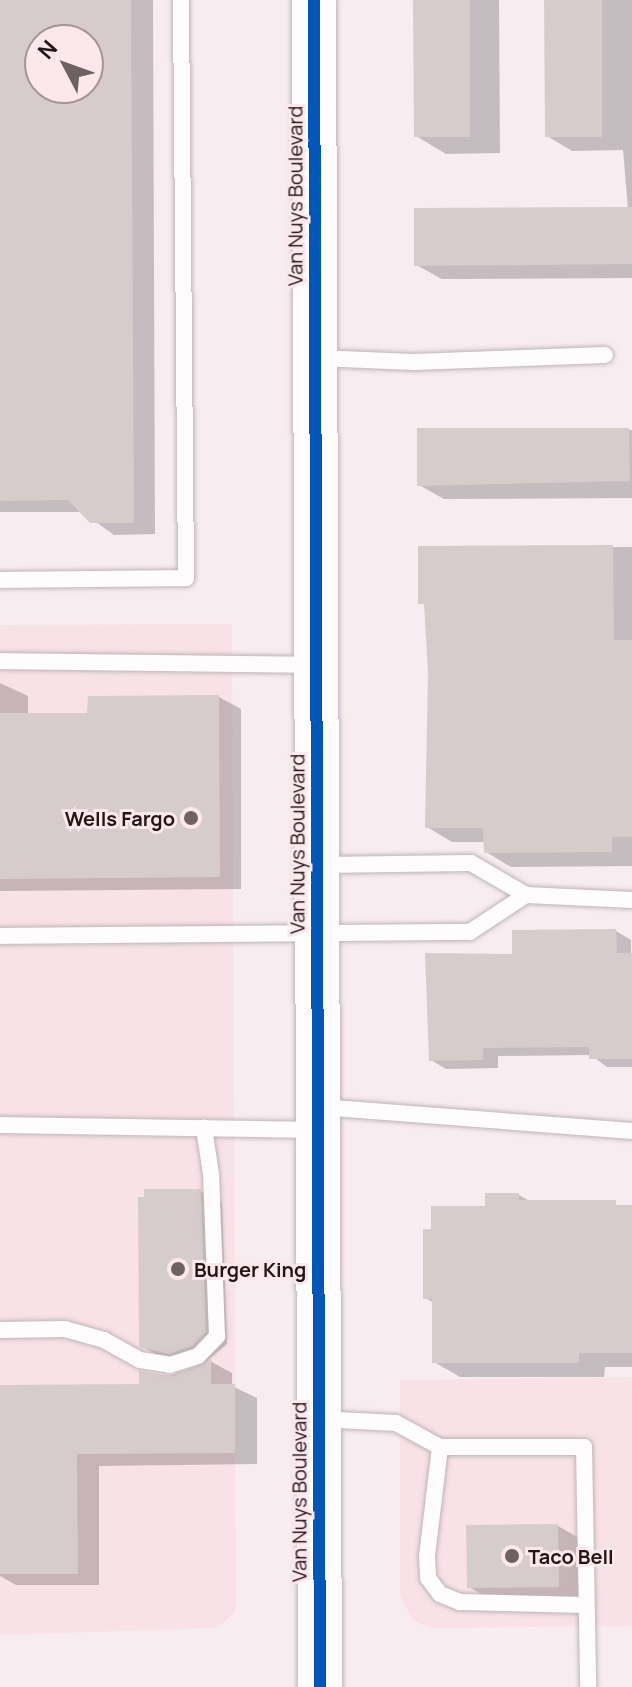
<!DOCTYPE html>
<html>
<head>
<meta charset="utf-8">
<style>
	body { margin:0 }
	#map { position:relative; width:632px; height:1687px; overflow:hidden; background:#f7ecef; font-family:Manrope,sans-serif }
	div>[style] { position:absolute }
	.built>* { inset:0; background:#f9e2e7 }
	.shadow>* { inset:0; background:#0003 }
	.building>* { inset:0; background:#d7cccc }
	.roads { filter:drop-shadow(0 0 2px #bfb4b7) drop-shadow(0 0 2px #bfb4b7) }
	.lane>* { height:16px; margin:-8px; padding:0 8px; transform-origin:8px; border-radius:8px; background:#fefcfd }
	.primary>* { height:44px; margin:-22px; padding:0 22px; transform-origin:22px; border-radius:22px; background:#fefcfd }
	.cycleway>* { height:12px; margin:-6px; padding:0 6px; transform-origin:6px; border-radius:6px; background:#0057b8 }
	.dots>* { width:22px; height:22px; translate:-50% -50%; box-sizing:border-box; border:4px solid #fce7ec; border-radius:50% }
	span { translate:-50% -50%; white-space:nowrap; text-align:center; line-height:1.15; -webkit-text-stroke:6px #fce7ec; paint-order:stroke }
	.street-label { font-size:20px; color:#221619 }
	.poi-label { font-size:20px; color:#221619; font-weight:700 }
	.right { translate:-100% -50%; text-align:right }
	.left { translate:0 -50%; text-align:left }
	.north { position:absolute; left:24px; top:24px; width:80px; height:80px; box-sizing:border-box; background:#fce7ec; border:2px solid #a59398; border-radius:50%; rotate:311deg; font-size:22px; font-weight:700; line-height:32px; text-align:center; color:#221619 }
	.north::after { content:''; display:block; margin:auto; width:28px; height:36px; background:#6d6164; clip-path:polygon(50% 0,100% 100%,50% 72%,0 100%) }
</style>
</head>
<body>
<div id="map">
	<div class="built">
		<i style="clip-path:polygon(232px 624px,236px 1611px,217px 1628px,0 1635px,0 625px)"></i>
		<i style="clip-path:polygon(632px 1377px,632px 1626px,430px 1628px,413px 1620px,400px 1596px,400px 1380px)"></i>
	</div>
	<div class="shadow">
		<i style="clip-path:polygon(evenodd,0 0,153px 0,155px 534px,114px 535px,82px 512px,0 512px,0 0,40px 40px,88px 40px,88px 88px,40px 88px,40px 40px)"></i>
		<i style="clip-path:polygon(415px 0,499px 0,500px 153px,446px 154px,416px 136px)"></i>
		<i style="clip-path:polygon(546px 0,632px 0,632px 278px,442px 279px,416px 265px,628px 209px,623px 150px,572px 151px,547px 136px)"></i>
		<i style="clip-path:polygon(419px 430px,632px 430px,632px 498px,444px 499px,419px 485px)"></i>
		<i style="clip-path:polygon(632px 547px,632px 866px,511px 867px,486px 852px,486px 842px,452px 842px,427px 827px,430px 673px,420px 548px)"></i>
		<i style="clip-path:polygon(0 683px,28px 696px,28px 715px,89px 715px,219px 697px,241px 709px,241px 889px,0 891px)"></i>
		<i style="clip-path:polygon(616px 931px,631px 940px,632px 1067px,607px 1067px,591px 1055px,498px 1056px,498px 1068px,446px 1069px,431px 1060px,514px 956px)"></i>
		<i style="clip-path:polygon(200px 1191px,222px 1203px,227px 1344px,208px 1360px,232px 1373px,232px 1386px,257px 1398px,257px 1464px,99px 1466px,99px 1585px,16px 1585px,0 1576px,0 1387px,141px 1386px,198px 1366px,163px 1358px,141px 1346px)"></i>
		<i style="clip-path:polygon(519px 1195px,533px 1203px,632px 1207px,632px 1367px,605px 1367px,604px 1377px,460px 1377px,434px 1362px,434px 1303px,425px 1298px,433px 1231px)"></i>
		<i style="clip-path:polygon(558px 1526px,584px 1541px,584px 1601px,495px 1602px,469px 1587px)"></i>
	</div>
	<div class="building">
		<i style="clip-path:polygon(evenodd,0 0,131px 0,134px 523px,90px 523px,68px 500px,0 501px,0 0,40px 40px,88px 40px,88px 88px,40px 88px,40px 40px)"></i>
		<i style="clip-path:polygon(413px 0,470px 0,470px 137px,414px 137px)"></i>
		<i style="clip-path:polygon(544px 0,602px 0,602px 137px,545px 137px)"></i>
		<i style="clip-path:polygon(632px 207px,632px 264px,414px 266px,414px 208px)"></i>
		<i style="clip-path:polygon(417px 428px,629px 428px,630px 481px,417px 486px)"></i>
		<i style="clip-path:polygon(613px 545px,614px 640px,632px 640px,632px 837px,612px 837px,612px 852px,484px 853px,483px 828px,425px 828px,428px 673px,424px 604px,418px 604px,418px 546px)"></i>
		<i style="clip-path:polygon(219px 695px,220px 877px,0 879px,0 713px,87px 713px,88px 696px)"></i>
		<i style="clip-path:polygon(616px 929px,617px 953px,632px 953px,632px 1059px,589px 1059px,589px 1047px,483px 1048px,483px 1060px,429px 1061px,425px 953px,512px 954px,512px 930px)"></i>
		<i style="clip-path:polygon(144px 1189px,201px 1189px,206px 1332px,192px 1346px,169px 1354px,139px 1347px,138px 1197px,144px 1197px)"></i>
		<i style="clip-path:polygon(485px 1193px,519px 1193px,519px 1200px,616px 1200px,616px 1205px,632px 1205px,632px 1353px,579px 1353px,579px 1363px,432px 1363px,432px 1299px,423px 1299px,423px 1229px,431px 1229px,431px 1206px,485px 1206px)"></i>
		<i style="clip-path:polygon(211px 1359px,211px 1384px,235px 1384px,235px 1453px,77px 1454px,78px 1574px,0 1574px,0 1385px,139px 1384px,139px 1371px,173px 1376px)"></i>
		<i style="clip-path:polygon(558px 1524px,559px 1587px,467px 1588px,466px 1525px)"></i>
	</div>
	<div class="roads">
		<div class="lane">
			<i style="left:317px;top:358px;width:97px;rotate:2.4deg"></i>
			<i style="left:414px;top:362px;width:191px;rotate:-2.1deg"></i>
			<i style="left:0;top:580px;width:186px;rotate:-0.6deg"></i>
			<i style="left:186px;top:578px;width:578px;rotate:-90.5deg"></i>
			<i style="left:0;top:661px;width:314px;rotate:0.7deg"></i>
			<i style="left:319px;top:865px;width:152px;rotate:-0.8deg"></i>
			<i style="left:471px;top:863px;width:64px;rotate:30.2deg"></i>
			<i style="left:526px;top:895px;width:106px;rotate:2.7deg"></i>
			<i style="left:0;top:936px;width:470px;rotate:-0.5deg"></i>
			<i style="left:470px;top:932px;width:67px;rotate:-33.5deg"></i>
			<i style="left:320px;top:1107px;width:313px;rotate:4.4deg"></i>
			<i style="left:0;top:1125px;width:318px;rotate:0.9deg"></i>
			<i style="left:0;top:1330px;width:65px;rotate:-0.9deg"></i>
			<i style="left:65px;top:1329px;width:41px;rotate:15.8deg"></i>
			<i style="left:104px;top:1340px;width:41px;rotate:29.1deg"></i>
			<i style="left:140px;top:1360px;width:30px;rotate:9deg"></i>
			<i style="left:170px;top:1365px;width:29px;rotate:-18deg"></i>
			<i style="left:198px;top:1356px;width:28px;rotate:-46deg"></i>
			<i style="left:217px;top:1336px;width:162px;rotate:-92.1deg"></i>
			<i style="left:211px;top:1174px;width:47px;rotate:-98.7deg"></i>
			<i style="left:319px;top:1419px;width:77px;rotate:3deg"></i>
			<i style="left:396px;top:1423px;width:50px;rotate:28.6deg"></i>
			<i style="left:440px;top:1447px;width:144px"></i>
			<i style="left:584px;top:1447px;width:240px;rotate:89deg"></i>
			<i style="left:440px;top:1447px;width:110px;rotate:96.8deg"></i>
			<i style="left:427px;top:1556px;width:22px;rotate:87deg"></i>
			<i style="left:428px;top:1578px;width:20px;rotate:53deg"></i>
			<i style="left:440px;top:1594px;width:22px;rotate:22deg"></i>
			<i style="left:460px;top:1602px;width:126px;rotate:1.4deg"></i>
		</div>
		<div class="primary">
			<i style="left:314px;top:0;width:1687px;rotate:89.8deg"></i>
		</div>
	</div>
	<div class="cycleway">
		<i style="left:314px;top:0;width:1687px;rotate:89.8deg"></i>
	</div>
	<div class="dots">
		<i style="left:191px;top:818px;background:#6d6164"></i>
		<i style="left:178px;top:1269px;background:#6d6164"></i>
		<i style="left:512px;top:1556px;background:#6d6164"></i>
	</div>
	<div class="street-label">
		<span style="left:295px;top:196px;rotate:-90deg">Van Nuys Boulevard</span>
		<span style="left:297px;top:844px;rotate:-90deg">Van Nuys Boulevard</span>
		<span style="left:299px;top:1492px;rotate:-90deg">Van Nuys Boulevard</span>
	</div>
	<div class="poi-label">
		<span class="right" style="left:175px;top:818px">Wells Fargo</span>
		<span class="left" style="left:194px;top:1269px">Burger King</span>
		<span class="left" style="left:528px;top:1556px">Taco Bell</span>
	</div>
	<div class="north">N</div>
</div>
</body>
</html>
